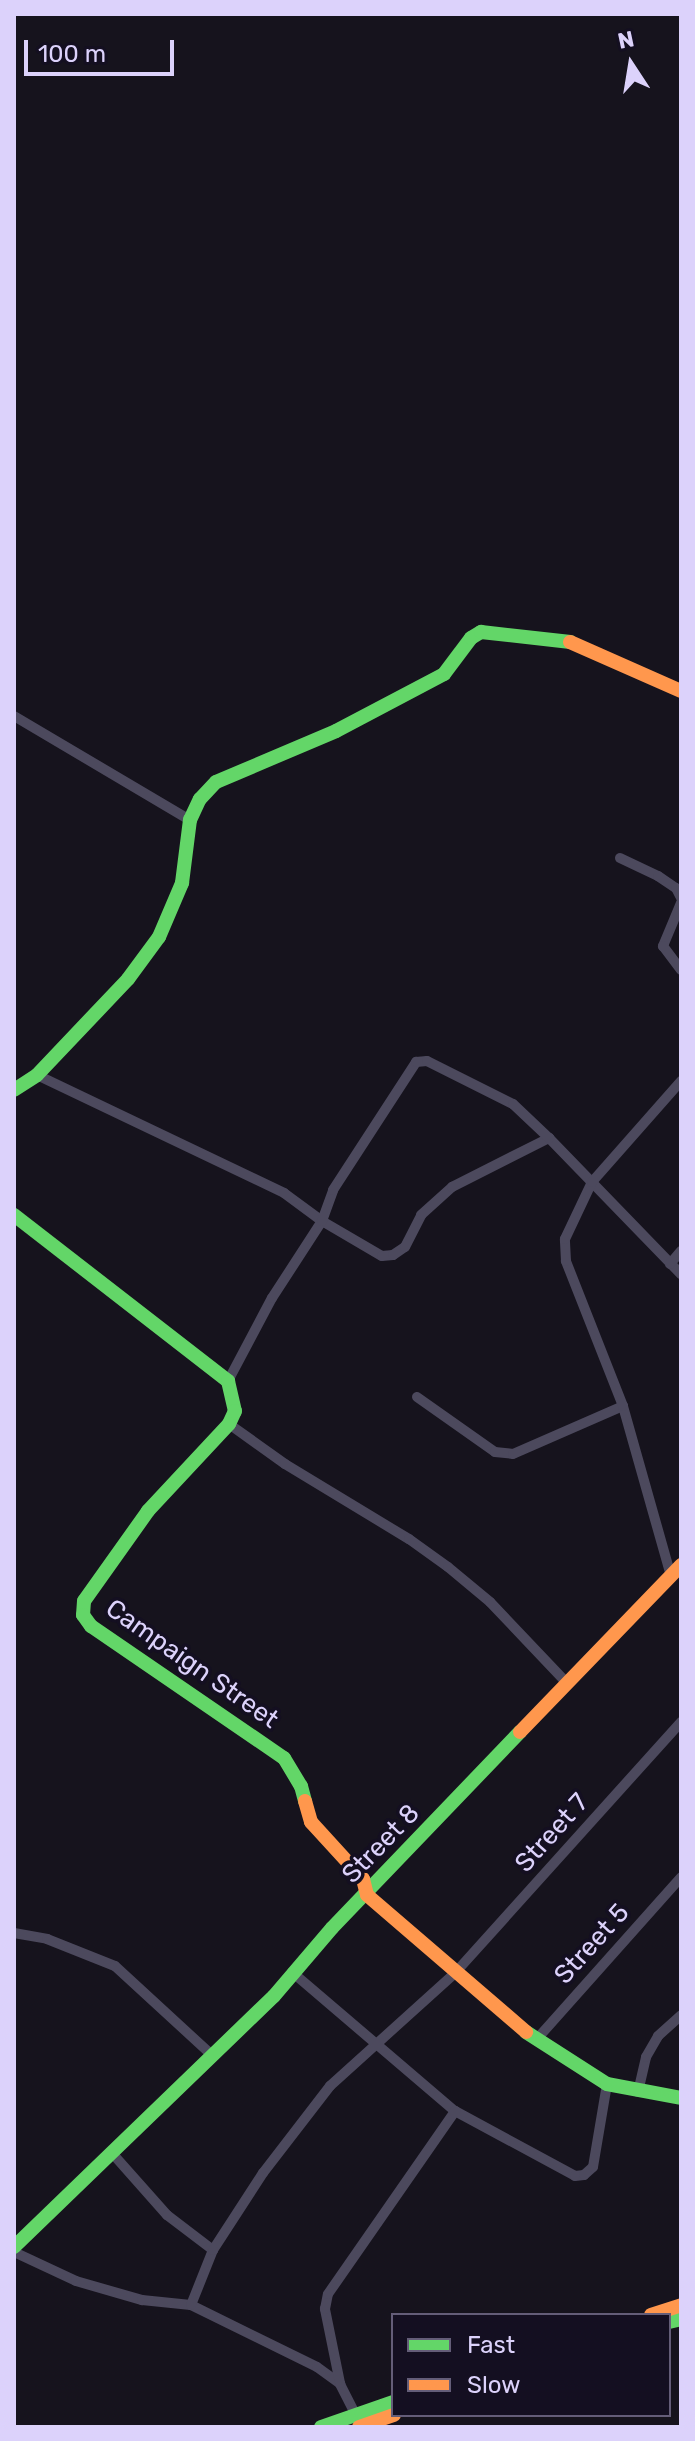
<!DOCTYPE html>
<html>
<head>
<meta charset="utf-8">
<style>
	body { margin:0 }
	#map { position:relative; width:695px; height:2441px; overflow:hidden; background:#16131d; font-family:Rubik,sans-serif }
	div>[style] { position:absolute }
	.street>* { height:10px; margin:-5px; padding:0 5px; transform-origin:5px; border-radius:5px; background:#4c495d }
	.fast>* { height:14px; margin:-7px; padding:0 7px; transform-origin:7px; border-radius:7px; background:#63d668 }
	.slow>* { height:14px; margin:-7px; padding:0 7px; transform-origin:7px; border-radius:7px; background:#ff974d }
	span { translate:-50% -50%; white-space:nowrap; text-align:center; line-height:1.15; -webkit-text-stroke:7px #140f21; paint-order:stroke }
	.street-label { font-size:26px; color:#dcd2fb }
	.frame { position:absolute; inset:0; border:16px solid #dcd2fb; pointer-events:none }
	.legend { position:absolute; left:391px; top:2313px; width:280px; height:104px; box-sizing:border-box; background:#140f21; border:2px solid #645d78; margin:0; padding:10px 14px; list-style:none; font-size:24px; color:#dcd2fb }
	.legend li { display:flex; align-items:center; gap:16px; height:40px }
	.legend b { width:40px; border:2px solid #645d78 }
	.north { position:absolute; left:591px; top:24px; width:80px; height:80px; -webkit-text-stroke:6px #140f21; paint-order:stroke; rotate:348deg; font-size:22px; font-weight:700; line-height:32px; text-align:center; color:#dcd2fb }
	.north::after { content:''; display:block; margin:auto; width:28px; height:36px; background:#dcd2fb; clip-path:polygon(50% 0,100% 100%,50% 72%,0 100%) }
	.scale { position:absolute; left:24px; top:40px; width:150px; height:36px; box-sizing:border-box; border:4px solid #dcd2fb; border-top:0; padding-left:10px; font-size:24px; line-height:28px; white-space:nowrap; color:#dcd2fb; -webkit-text-stroke:6px #140f21; paint-order:stroke }
</style>
</head>
<body>
<div id="map">
	<div class="street">
		<i style="left:14px;top:716px;width:204px;rotate:30.6deg"></i>
		<i style="left:620px;top:858px;width:42px;rotate:25.3deg"></i>
		<i style="left:658px;top:876px;width:22px;rotate:34deg"></i>
		<i style="left:676px;top:888px;width:11px;rotate:63deg"></i>
		<i style="left:681px;top:903px;width:47px;rotate:112.7deg"></i>
		<i style="left:663px;top:946px;width:30px;rotate:53deg"></i>
		<i style="left:37px;top:1075px;width:274px;rotate:25.5deg"></i>
		<i style="left:284px;top:1193px;width:47px;rotate:36.4deg"></i>
		<i style="left:322px;top:1221px;width:69px;rotate:30.3deg"></i>
		<i style="left:382px;top:1256px;width:11px;rotate:-5deg"></i>
		<i style="left:393px;top:1255px;width:14px;rotate:-34deg"></i>
		<i style="left:405px;top:1247px;width:36px;rotate:-63deg"></i>
		<i style="left:421px;top:1215px;width:42px;rotate:-42.1deg"></i>
		<i style="left:452px;top:1187px;width:109px;rotate:-26.8deg"></i>
		<i style="left:549px;top:1138px;width:190px;rotate:45.9deg"></i>
		<i style="left:670px;top:1264px;width:17px;rotate:-50deg"></i>
		<i style="left:228px;top:1381px;width:94px;rotate:-62.1deg"></i>
		<i style="left:272px;top:1298px;width:92px;rotate:-57deg"></i>
		<i style="left:322px;top:1221px;width:33px;rotate:-70deg"></i>
		<i style="left:333px;top:1190px;width:153px;rotate:-57deg"></i>
		<i style="left:416px;top:1062px;width:11px;rotate:-5deg"></i>
		<i style="left:427px;top:1061px;width:96px;rotate:26.6deg"></i>
		<i style="left:513px;top:1104px;width:50px;rotate:43.4deg"></i>
		<i style="left:417px;top:1397px;width:95px;rotate:35.2deg"></i>
		<i style="left:495px;top:1452px;width:18px;rotate:6deg"></i>
		<i style="left:513px;top:1454px;width:120px;rotate:-23.6deg"></i>
		<i style="left:229px;top:1424px;width:69px;rotate:35.5deg"></i>
		<i style="left:285px;top:1464px;width:145px;rotate:31.2deg"></i>
		<i style="left:409px;top:1539px;width:48px;rotate:35.7deg"></i>
		<i style="left:448px;top:1567px;width:55px;rotate:39.8deg"></i>
		<i style="left:490px;top:1602px;width:112px;rotate:46.5deg"></i>
		<i style="left:671px;top:1576px;width:177px;rotate:-105.8deg"></i>
		<i style="left:623px;top:1406px;width:156px;rotate:-111.5deg"></i>
		<i style="left:566px;top:1261px;width:22px;rotate:-93deg"></i>
		<i style="left:565px;top:1239px;width:63px;rotate:-64.7deg"></i>
		<i style="left:592px;top:1182px;width:135px;rotate:-48.6deg"></i>
		<i style="left:14px;top:1933px;width:34px;rotate:10deg"></i>
		<i style="left:47px;top:1939px;width:73px;rotate:21.7deg"></i>
		<i style="left:115px;top:1966px;width:133px;rotate:42.6deg"></i>
		<i style="left:292px;top:1972px;width:214px;rotate:40.5deg"></i>
		<i style="left:455px;top:2111px;width:136px;rotate:28.4deg"></i>
		<i style="left:575px;top:2176px;width:9px;rotate:-6deg"></i>
		<i style="left:584px;top:2175px;width:12px;rotate:-42deg"></i>
		<i style="left:593px;top:2167px;width:84px;rotate:-80.4deg"></i>
		<i style="left:536px;top:2040px;width:218px;rotate:-48.3deg"></i>
		<i style="left:638px;top:2092px;width:36px;rotate:-77deg"></i>
		<i style="left:646px;top:2057px;width:24px;rotate:-60deg"></i>
		<i style="left:658px;top:2036px;width:31px;rotate:-42deg"></i>
		<i style="left:112px;top:2153px;width:83px;rotate:48.4deg"></i>
		<i style="left:167px;top:2215px;width:58px;rotate:37.3deg"></i>
		<i style="left:14px;top:2252px;width:68px;rotate:25.1deg"></i>
		<i style="left:76px;top:2281px;width:69px;rotate:16.1deg"></i>
		<i style="left:142px;top:2300px;width:49px;rotate:5.8deg"></i>
		<i style="left:191px;top:2305px;width:140px;rotate:26.2deg"></i>
		<i style="left:317px;top:2367px;width:29px;rotate:36deg"></i>
		<i style="left:340px;top:2384px;width:37px;rotate:63deg"></i>
		<i style="left:191px;top:2305px;width:59px;rotate:-68.2deg"></i>
		<i style="left:213px;top:2250px;width:92px;rotate:-57deg"></i>
		<i style="left:263px;top:2173px;width:110px;rotate:-52.4deg"></i>
		<i style="left:330px;top:2086px;width:169px;rotate:-42.1deg"></i>
		<i style="left:455px;top:1973px;width:338px;rotate:-48deg"></i>
		<i style="left:340px;top:2383px;width:76px;rotate:-101.5deg"></i>
		<i style="left:325px;top:2309px;width:15px;rotate:-79deg"></i>
		<i style="left:328px;top:2294px;width:223px;rotate:-55.2deg"></i>
	</div>
	<div class="fast">
		<i style="left:14px;top:1090px;width:27px;rotate:-33deg"></i>
		<i style="left:37px;top:1075px;width:132px;rotate:-46.5deg"></i>
		<i style="left:128px;top:979px;width:52px;rotate:-53.6deg"></i>
		<i style="left:159px;top:937px;width:59px;rotate:-66.9deg"></i>
		<i style="left:182px;top:883px;width:64px;rotate:-82.8deg"></i>
		<i style="left:190px;top:820px;width:23px;rotate:-65deg"></i>
		<i style="left:200px;top:799px;width:23px;rotate:-47deg"></i>
		<i style="left:216px;top:782px;width:130px;rotate:-23deg"></i>
		<i style="left:336px;top:731px;width:122px;rotate:-27.8deg"></i>
		<i style="left:444px;top:674px;width:45px;rotate:-53.1deg"></i>
		<i style="left:471px;top:638px;width:12px;rotate:-31deg"></i>
		<i style="left:481px;top:632px;width:90px;rotate:6.4deg"></i>
		<i style="left:14px;top:1215px;width:271px;rotate:37.8deg"></i>
		<i style="left:228px;top:1381px;width:31px;rotate:77deg"></i>
		<i style="left:235px;top:1411px;width:14px;rotate:115deg"></i>
		<i style="left:229px;top:1424px;width:119px;rotate:133deg"></i>
		<i style="left:148px;top:1511px;width:110px;rotate:125.4deg"></i>
		<i style="left:84px;top:1601px;width:14px;rotate:94deg"></i>
		<i style="left:83px;top:1615px;width:14px;rotate:54deg"></i>
		<i style="left:91px;top:1626px;width:234px;rotate:34.4deg"></i>
		<i style="left:284px;top:1758px;width:33px;rotate:59deg"></i>
		<i style="left:301px;top:1786px;width:16px;rotate:75deg"></i>
		<i style="left:526px;top:2032px;width:96px;rotate:32.7deg"></i>
		<i style="left:607px;top:2084px;width:75px;rotate:10.7deg"></i>
		<i style="left:14px;top:2247px;width:361px;rotate:-44deg"></i>
		<i style="left:274px;top:1996px;width:89px;rotate:-49.5deg"></i>
		<i style="left:332px;top:1928px;width:272px;rotate:-46.2deg"></i>
		<i style="left:669px;top:2322px;width:12px;rotate:-14deg"></i>
		<i style="left:321px;top:2427px;width:76px;rotate:-19.1deg"></i>
	</div>
	<div class="slow">
		<i style="left:570px;top:642px;width:121px;rotate:23.8deg"></i>
		<i style="left:520px;top:1732px;width:232px;rotate:-46deg"></i>
		<i style="left:305px;top:1801px;width:22px;rotate:74deg"></i>
		<i style="left:311px;top:1822px;width:77px;rotate:47.6deg"></i>
		<i style="left:363px;top:1879px;width:16px;rotate:76deg"></i>
		<i style="left:367px;top:1895px;width:210px;rotate:40.7deg"></i>
		<i style="left:651px;top:2315px;width:32px;rotate:-18deg"></i>
		<i style="left:359px;top:2427px;width:37px;rotate:-19deg"></i>
	</div>
	<div class="street-label">
		<span style="left:192px;top:1664px;rotate:35deg">Campaign Street</span>
		<span style="left:552px;top:1833px;rotate:-48deg">Street 7</span>
		<span style="left:381px;top:1844px;rotate:-46deg">Street 8</span>
		<span style="left:592px;top:1944px;rotate:-48deg">Street 5</span>
	</div>
	<div class="frame"></div>
	<ul class="legend">
	<li><b style="height:10px;background:#63d668"></b>Fast</li>
	<li><b style="height:10px;background:#ff974d"></b>Slow</li>
	</ul>
	<div class="north">N</div>
	<div class="scale">100 m</div>
</div>
</body>
</html>
